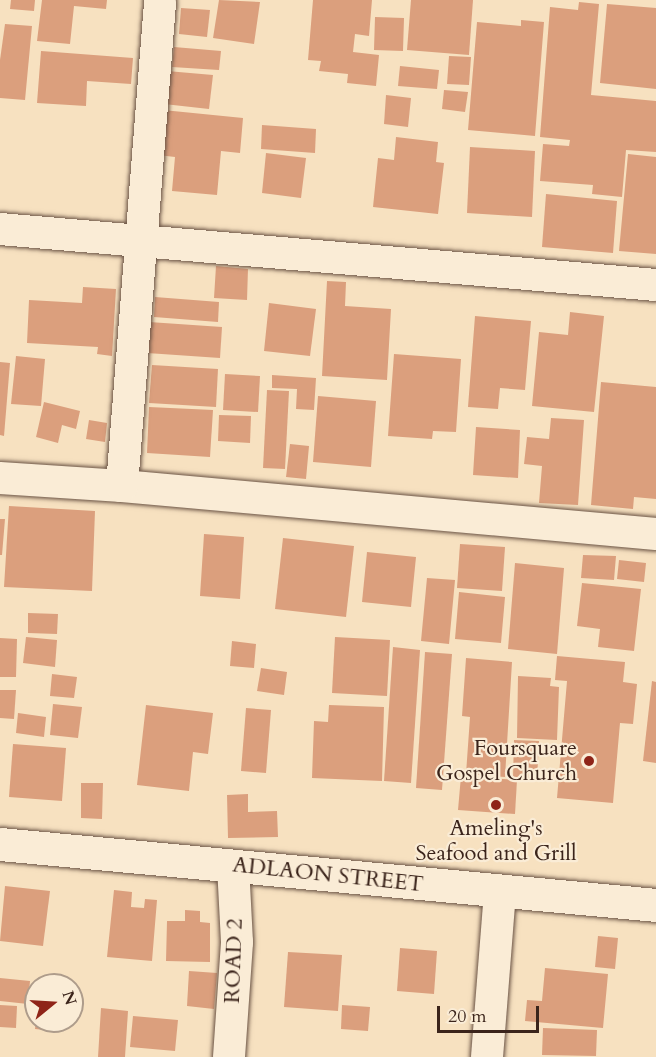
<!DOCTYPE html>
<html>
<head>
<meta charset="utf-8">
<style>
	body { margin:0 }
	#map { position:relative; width:656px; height:1057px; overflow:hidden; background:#f7e1c0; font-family:Cardo,serif }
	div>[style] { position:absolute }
	.building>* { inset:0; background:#db9f7d }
	.roads { filter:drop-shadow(0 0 2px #6a5344) drop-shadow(0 0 2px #6a5344) }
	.street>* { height:32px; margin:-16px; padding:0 16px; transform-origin:16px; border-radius:16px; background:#faecd6 }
	.secondary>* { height:33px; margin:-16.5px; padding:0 16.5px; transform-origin:16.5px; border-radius:16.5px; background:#faecd6 }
	.dots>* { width:16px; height:16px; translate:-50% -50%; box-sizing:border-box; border:3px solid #faecd6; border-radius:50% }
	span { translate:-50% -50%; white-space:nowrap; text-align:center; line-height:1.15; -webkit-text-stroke:4.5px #faecd6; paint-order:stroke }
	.poi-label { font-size:22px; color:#3b241b }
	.right { translate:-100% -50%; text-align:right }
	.street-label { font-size:22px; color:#3b241b }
	.north { position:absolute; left:24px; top:973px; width:60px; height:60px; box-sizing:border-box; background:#faecd6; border:2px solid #ae9c8b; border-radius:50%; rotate:72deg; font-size:16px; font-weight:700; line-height:24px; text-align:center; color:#3b241b }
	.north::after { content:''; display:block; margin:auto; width:21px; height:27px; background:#8f2418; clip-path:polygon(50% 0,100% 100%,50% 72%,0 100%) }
	.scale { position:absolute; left:437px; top:1006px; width:102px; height:27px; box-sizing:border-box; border:3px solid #3b241b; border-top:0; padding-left:8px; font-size:18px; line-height:21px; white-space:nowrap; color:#3b241b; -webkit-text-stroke:4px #faecd6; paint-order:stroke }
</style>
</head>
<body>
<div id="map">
	<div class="building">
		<i style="clip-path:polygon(11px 0,35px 0,34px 11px,10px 9px)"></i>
		<i style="clip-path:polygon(42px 0,107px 0,106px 9px,74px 6px,70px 44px,37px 41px)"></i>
		<i style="clip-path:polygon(219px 0,260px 2px,254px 44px,213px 38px)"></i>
		<i style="clip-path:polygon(313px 0,372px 0,369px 36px,355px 34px,353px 52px,379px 55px,376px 86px,347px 83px,348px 74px,319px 71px,321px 61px,308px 60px)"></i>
		<i style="clip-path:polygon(411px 0,473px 0,469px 55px,407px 50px)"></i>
		<i style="clip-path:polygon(579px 2px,599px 4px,591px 95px,656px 101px,656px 152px,626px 150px,622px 197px,592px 194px,593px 185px,540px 181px,543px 144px,569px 146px,570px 140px,540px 137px,550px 7px,578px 10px)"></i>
		<i style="clip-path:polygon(607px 4px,656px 8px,656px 89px,600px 83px)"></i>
		<i style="clip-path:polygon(181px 8px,210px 10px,207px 37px,179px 34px)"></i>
		<i style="clip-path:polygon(375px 17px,404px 18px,403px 51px,374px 50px)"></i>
		<i style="clip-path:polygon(521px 20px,544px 22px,535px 136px,468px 130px,477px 22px,521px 26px)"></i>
		<i style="clip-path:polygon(5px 24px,32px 26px,25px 100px,0 98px,0 60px)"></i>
		<i style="clip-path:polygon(174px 47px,221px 51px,219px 70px,172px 67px)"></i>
		<i style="clip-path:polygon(41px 51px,133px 58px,131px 84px,87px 81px,86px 106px,37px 103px)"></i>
		<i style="clip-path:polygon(449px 56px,471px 57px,469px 85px,447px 84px)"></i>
		<i style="clip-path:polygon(400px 66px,439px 70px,437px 89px,398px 86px)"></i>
		<i style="clip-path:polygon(167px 71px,213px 75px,209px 109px,164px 104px)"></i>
		<i style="clip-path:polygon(444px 90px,468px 92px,465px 112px,442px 109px)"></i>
		<i style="clip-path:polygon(386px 95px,411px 98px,408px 127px,384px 124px)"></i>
		<i style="clip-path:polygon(163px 110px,243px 118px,240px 153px,221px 151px,217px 195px,172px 191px,175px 157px,158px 155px)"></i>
		<i style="clip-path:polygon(262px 125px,316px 129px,315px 153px,261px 149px)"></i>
		<i style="clip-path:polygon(396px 137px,438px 142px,436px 162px,444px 163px,438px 214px,373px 207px,378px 158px,394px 160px)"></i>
		<i style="clip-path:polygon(470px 147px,535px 151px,532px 217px,467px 213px)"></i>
		<i style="clip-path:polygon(266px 153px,306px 158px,301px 198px,262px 193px)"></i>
		<i style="clip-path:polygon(628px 154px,656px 157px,656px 254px,619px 251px)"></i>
		<i style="clip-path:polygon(546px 194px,617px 201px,613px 253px,542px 247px)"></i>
		<i style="clip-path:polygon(216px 266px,248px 269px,247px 300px,214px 298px)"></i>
		<i style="clip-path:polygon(327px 281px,346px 282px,345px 306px,391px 309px,387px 380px,322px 376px)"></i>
		<i style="clip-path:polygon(83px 287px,116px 289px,112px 356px,97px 354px,98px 347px,27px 343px,29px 300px,82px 303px)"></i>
		<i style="clip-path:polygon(155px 297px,219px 302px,218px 322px,154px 317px)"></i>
		<i style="clip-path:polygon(269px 303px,316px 309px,310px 356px,264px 351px)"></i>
		<i style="clip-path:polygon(570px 312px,604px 316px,594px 412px,532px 406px,539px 332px,568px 335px)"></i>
		<i style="clip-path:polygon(475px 316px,531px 321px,525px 390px,500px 388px,498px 409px,468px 407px)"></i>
		<i style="clip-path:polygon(149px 322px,222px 327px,220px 358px,147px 353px)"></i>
		<i style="clip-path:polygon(394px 354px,461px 359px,456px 432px,433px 431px,432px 439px,388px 436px)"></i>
		<i style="clip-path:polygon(16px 356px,45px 359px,41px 406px,11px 404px)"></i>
		<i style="clip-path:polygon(0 362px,10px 363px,4px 436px,0 435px)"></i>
		<i style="clip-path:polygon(152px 365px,218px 369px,216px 407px,149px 403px)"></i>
		<i style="clip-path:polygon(225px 374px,260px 376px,258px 412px,223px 410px)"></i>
		<i style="clip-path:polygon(272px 375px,316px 378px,314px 410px,296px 409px,297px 389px,272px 388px)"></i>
		<i style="clip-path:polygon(601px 382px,656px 387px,656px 499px,634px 497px,633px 509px,591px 505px)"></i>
		<i style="clip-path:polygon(267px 390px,289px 391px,285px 469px,263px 468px)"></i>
		<i style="clip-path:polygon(318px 396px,376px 401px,371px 467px,313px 462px)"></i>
		<i style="clip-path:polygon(44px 402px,80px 411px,76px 429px,62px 425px,58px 443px,36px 437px)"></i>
		<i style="clip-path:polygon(149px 407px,213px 410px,210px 457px,147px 453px)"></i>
		<i style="clip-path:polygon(219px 415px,251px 416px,250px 443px,218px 441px)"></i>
		<i style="clip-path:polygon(551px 418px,584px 420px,578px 505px,539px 503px,542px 466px,524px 464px,527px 437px,549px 439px)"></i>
		<i style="clip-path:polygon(89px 420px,107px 423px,105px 442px,86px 439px)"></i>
		<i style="clip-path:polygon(476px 427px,520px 430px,518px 478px,473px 475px)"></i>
		<i style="clip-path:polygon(290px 444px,309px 446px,306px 479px,286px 477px)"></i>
		<i style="clip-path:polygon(9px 506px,95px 511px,92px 591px,4px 587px)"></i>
		<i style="clip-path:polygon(0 519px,5px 519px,2px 555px,0 555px)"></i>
		<i style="clip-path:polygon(204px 534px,244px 537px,240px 599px,200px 596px)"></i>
		<i style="clip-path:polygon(283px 538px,354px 546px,346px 617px,275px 609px)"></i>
		<i style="clip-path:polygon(460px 544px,505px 547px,502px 591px,457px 588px)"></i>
		<i style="clip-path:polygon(367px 552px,416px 557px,411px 607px,362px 602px)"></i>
		<i style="clip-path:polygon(583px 555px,616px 556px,614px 580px,581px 578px)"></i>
		<i style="clip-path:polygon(619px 560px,646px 563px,644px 582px,617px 579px)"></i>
		<i style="clip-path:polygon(515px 563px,564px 568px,557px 654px,508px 649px)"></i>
		<i style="clip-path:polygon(427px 578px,455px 580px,449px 644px,421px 641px)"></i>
		<i style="clip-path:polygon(582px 583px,641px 589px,634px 651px,598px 647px,600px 629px,577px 626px)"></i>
		<i style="clip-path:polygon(459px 592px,505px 597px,501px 643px,455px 639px)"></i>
		<i style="clip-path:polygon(28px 613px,58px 614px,57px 634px,28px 633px)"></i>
		<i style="clip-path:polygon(26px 637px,57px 640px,55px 667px,23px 663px)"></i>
		<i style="clip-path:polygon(335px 637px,390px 640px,387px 696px,332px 693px)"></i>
		<i style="clip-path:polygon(0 638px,17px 639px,16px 677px,0 677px)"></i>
		<i style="clip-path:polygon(232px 641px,256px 644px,254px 668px,230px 666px)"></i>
		<i style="clip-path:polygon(393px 647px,420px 650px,411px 783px,384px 781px)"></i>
		<i style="clip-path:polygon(425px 652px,452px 654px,442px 790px,416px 788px)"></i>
		<i style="clip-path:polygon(557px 656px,625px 662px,623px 682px,637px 684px,633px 724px,620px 723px,613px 803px,557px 798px,567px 681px,555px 680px)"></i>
		<i style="clip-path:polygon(466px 658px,512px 662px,505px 777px,466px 774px,470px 717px,462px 716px)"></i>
		<i style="clip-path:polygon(261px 668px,287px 672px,284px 695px,257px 691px)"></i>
		<i style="clip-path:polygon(52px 674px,77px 677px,74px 698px,50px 696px)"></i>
		<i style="clip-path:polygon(518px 676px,551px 678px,550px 686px,559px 687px,557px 740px,517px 738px)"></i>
		<i style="clip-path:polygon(652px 681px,656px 682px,656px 763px,643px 761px)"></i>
		<i style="clip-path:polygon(0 690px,16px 690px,14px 719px,0 718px)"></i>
		<i style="clip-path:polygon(53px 704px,82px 707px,78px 738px,50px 735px)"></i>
		<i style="clip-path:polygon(146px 705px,213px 713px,208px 754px,193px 752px,189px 791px,137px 785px)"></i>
		<i style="clip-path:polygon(329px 705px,384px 707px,382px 781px,312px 778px,314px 721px,328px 722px)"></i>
		<i style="clip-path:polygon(246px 708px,271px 710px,266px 773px,241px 771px)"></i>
		<i style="clip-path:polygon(18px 713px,46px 717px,44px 737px,16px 733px)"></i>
		<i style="clip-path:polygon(514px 740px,539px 741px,537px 780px,513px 778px)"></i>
		<i style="clip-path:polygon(13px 744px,66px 748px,62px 801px,9px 797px)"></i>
		<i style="clip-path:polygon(461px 776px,517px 780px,515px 814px,458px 810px)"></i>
		<i style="clip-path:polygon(81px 783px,103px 783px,102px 819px,81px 818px)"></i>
		<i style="clip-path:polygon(248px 794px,248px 812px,277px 811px,278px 837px,228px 838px,227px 795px)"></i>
		<i style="clip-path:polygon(5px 886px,50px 891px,43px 946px,0 941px)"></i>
		<i style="clip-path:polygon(114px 890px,132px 892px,131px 907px,144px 908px,145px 899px,157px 900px,152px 961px,107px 957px)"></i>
		<i style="clip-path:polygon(185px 910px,200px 911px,200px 922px,210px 923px,210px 962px,166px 961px,167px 921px,185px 921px)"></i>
		<i style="clip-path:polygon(598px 936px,618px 938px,615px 969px,595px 967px)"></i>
		<i style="clip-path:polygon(400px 948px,437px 951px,434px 994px,397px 991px)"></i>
		<i style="clip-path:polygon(288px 952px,342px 955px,338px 1011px,284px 1007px)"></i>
		<i style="clip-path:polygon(545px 968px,608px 974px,603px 1028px,525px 1021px,527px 1000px,542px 1001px)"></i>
		<i style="clip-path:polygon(189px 971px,217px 973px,214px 1009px,187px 1006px)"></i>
		<i style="clip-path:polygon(0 978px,30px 981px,28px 1004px,0 1001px)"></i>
		<i style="clip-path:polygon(0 1005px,17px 1006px,16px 1028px,0 1027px)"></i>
		<i style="clip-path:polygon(342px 1005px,370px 1007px,368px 1031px,341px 1029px)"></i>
		<i style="clip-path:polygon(101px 1008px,128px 1011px,125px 1057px,98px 1057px)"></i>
		<i style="clip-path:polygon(133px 1016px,178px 1020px,175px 1051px,130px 1047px)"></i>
		<i style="clip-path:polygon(36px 1021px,56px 1021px,55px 1031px,35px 1029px)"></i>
		<i style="clip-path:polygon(543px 1028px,597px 1030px,596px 1056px,542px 1055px)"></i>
	</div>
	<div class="roads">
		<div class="street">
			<i style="left:0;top:229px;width:658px;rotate:4.88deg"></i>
			<i style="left:0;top:478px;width:122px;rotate:3.8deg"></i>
			<i style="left:122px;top:486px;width:536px;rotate:5.14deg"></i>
			<i style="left:122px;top:486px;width:487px;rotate:-85.5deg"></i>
			<i style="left:229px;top:1057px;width:115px;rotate:-86deg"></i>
			<i style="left:237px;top:942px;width:76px;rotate:-93deg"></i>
			<i style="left:487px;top:1057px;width:165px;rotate:-85.5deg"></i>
		</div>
		<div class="secondary">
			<i style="left:0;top:844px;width:659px;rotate:5.31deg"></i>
		</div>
	</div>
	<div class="dots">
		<i style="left:589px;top:761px;background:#8f2418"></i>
		<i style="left:496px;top:805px;background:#8f2418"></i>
	</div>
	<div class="poi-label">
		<span class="right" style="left:577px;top:761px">Foursquare<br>Gospel Church</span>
		<span style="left:496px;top:841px">Ameling's<br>Seafood and Grill</span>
	</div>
	<div class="street-label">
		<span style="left:328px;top:875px;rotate:6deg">ADLAON STREET</span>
		<span style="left:234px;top:961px;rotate:-88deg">ROAD 2</span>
	</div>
	<div class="north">N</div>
	<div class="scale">20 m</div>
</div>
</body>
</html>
